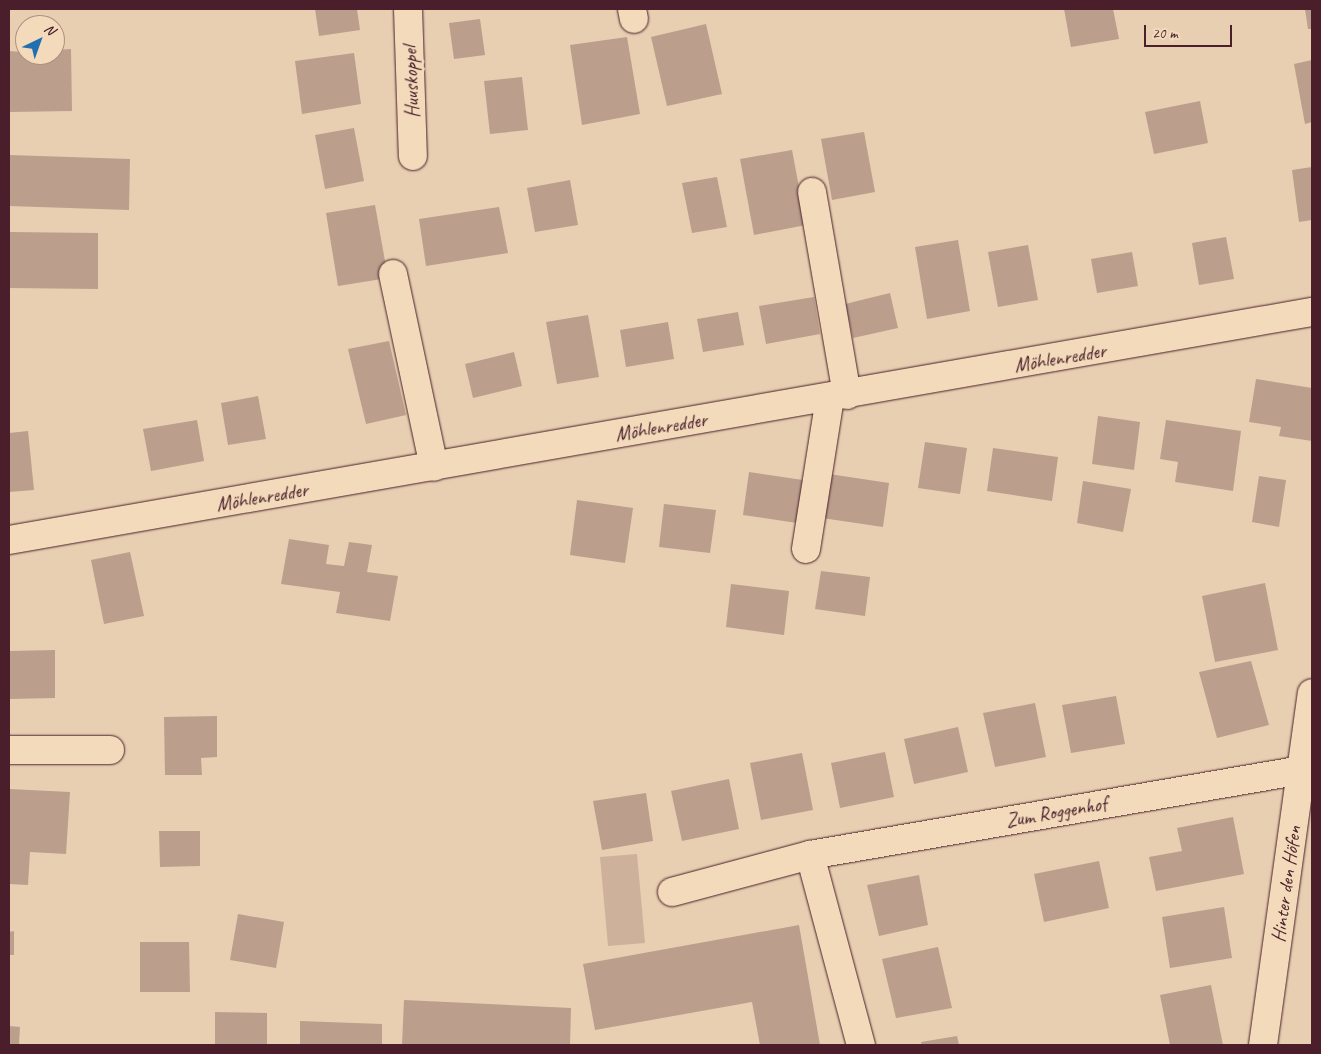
<!DOCTYPE html>
<html>
<head>
<meta charset="utf-8">
<style>
	body { margin:0 }
	#map { position:relative; width:1321px; height:1054px; overflow:hidden; background:#e8cfb1; font-family:Caveat,sans-serif }
	div>[style] { position:absolute }
	.green>* { inset:0; background:#ceb19b }
	.building>* { inset:0; background:#bb9e8c }
	.roads { filter:drop-shadow(0 0 1px #4a1f2b) drop-shadow(0 0 1px #4a1f2b) }
	.minor>* { height:28px; margin:-14px; padding:0 14px; transform-origin:14px; border-radius:14px; background:#f2daba }
	span { translate:-50% -50%; white-space:nowrap; text-align:center; line-height:1.15; -webkit-text-stroke:5px #f2daba; paint-order:stroke }
	.street-label { font-size:20px; color:#4a1f2b }
	.frame { position:absolute; inset:0; border:10px solid #4a1f2b; pointer-events:none }
	.north { position:absolute; left:15px; top:15px; width:50px; height:50px; box-sizing:border-box; background:#f2daba; border:1px solid #af8f81; border-radius:50%; rotate:42deg; font-size:14px; font-weight:700; line-height:20px; text-align:center; color:#4a1f2b }
	.north::after { content:''; display:block; margin:auto; width:18px; height:22px; background:#1f6fb2; clip-path:polygon(50% 0,100% 100%,50% 72%,0 100%) }
	.scale { position:absolute; left:1144px; top:25px; width:88px; height:22px; box-sizing:border-box; border:2px solid #4a1f2b; border-top:0; padding-left:6px; font-size:15px; line-height:18px; white-space:nowrap; color:#4a1f2b; -webkit-text-stroke:4px #f2daba; paint-order:stroke }
</style>
</head>
<body>
<div id="map">
	<div class="green">
		<i style="clip-path:polygon(637px 854px,645px 943px,608px 946px,600px 857px)"></i>
	</div>
	<div class="building">
		<i style="clip-path:polygon(315px 9px,357px 9px,360px 30px,319px 36px)"></i>
		<i style="clip-path:polygon(1064px 9px,1113px 9px,1119px 39px,1071px 47px)"></i>
		<i style="clip-path:polygon(1305px 9px,1312px 9px,1312px 29px,1308px 29px)"></i>
		<i style="clip-path:polygon(480px 19px,485px 55px,454px 59px,449px 23px)"></i>
		<i style="clip-path:polygon(706px 24px,722px 94px,667px 106px,651px 37px)"></i>
		<i style="clip-path:polygon(627px 37px,640px 114px,582px 125px,570px 45px)"></i>
		<i style="clip-path:polygon(71px 49px,72px 111px,9px 112px,9px 51px,55px 55px,55px 50px)"></i>
		<i style="clip-path:polygon(354px 53px,361px 104px,302px 114px,295px 61px)"></i>
		<i style="clip-path:polygon(1312px 60px,1312px 122px,1305px 124px,1294px 64px)"></i>
		<i style="clip-path:polygon(522px 77px,528px 130px,490px 134px,484px 81px)"></i>
		<i style="clip-path:polygon(1200px 101px,1208px 143px,1154px 154px,1145px 112px)"></i>
		<i style="clip-path:polygon(354px 128px,364px 181px,325px 189px,315px 135px)"></i>
		<i style="clip-path:polygon(864px 132px,875px 192px,832px 200px,821px 139px)"></i>
		<i style="clip-path:polygon(792px 150px,806px 225px,754px 235px,740px 159px)"></i>
		<i style="clip-path:polygon(9px 155px,130px 159px,129px 210px,9px 206px)"></i>
		<i style="clip-path:polygon(1312px 167px,1312px 220px,1299px 222px,1292px 170px)"></i>
		<i style="clip-path:polygon(717px 177px,727px 227px,692px 233px,682px 183px)"></i>
		<i style="clip-path:polygon(570px 180px,578px 225px,535px 232px,527px 188px)"></i>
		<i style="clip-path:polygon(375px 205px,388px 278px,338px 286px,326px 213px)"></i>
		<i style="clip-path:polygon(499px 207px,508px 253px,426px 266px,419px 219px)"></i>
		<i style="clip-path:polygon(9px 232px,98px 233px,98px 289px,9px 288px)"></i>
		<i style="clip-path:polygon(1226px 237px,1234px 279px,1199px 285px,1192px 243px)"></i>
		<i style="clip-path:polygon(958px 240px,970px 311px,927px 319px,915px 247px)"></i>
		<i style="clip-path:polygon(1028px 245px,1038px 300px,998px 307px,988px 252px)"></i>
		<i style="clip-path:polygon(1132px 252px,1138px 286px,1097px 293px,1091px 259px)"></i>
		<i style="clip-path:polygon(890px 293px,898px 328px,853px 338px,845px 304px)"></i>
		<i style="clip-path:polygon(814px 297px,820px 334px,766px 344px,759px 306px)"></i>
		<i style="clip-path:polygon(738px 312px,744px 345px,703px 352px,697px 319px)"></i>
		<i style="clip-path:polygon(588px 315px,599px 377px,557px 384px,546px 322px)"></i>
		<i style="clip-path:polygon(668px 322px,674px 359px,626px 367px,620px 330px)"></i>
		<i style="clip-path:polygon(389px 341px,406px 415px,366px 424px,348px 349px)"></i>
		<i style="clip-path:polygon(514px 352px,522px 386px,473px 398px,465px 364px)"></i>
		<i style="clip-path:polygon(1256px 379px,1312px 388px,1312px 441px,1279px 436px,1281px 427px,1249px 422px)"></i>
		<i style="clip-path:polygon(258px 396px,266px 439px,228px 445px,221px 403px)"></i>
		<i style="clip-path:polygon(1098px 416px,1140px 422px,1134px 470px,1092px 464px)"></i>
		<i style="clip-path:polygon(197px 420px,204px 461px,151px 471px,143px 429px)"></i>
		<i style="clip-path:polygon(1166px 420px,1241px 431px,1233px 491px,1175px 482px,1178px 462px,1160px 459px)"></i>
		<i style="clip-path:polygon(28px 431px,34px 490px,9px 492px,9px 433px)"></i>
		<i style="clip-path:polygon(925px 442px,967px 448px,960px 494px,918px 488px)"></i>
		<i style="clip-path:polygon(993px 448px,1058px 457px,1052px 501px,987px 491px)"></i>
		<i style="clip-path:polygon(749px 472px,803px 480px,797px 523px,743px 515px)"></i>
		<i style="clip-path:polygon(829px 474px,889px 483px,883px 527px,822px 518px)"></i>
		<i style="clip-path:polygon(1259px 476px,1286px 480px,1279px 527px,1252px 522px)"></i>
		<i style="clip-path:polygon(1083px 481px,1131px 489px,1123px 532px,1077px 523px)"></i>
		<i style="clip-path:polygon(577px 500px,633px 508px,625px 563px,570px 555px)"></i>
		<i style="clip-path:polygon(664px 504px,716px 510px,710px 553px,659px 547px)"></i>
		<i style="clip-path:polygon(289px 539px,329px 545px,326px 564px,344px 566px,349px 542px,372px 545px,367px 572px,398px 576px,390px 621px,336px 613px,340px 592px,281px 584px)"></i>
		<i style="clip-path:polygon(130px 552px,144px 616px,104px 624px,91px 560px)"></i>
		<i style="clip-path:polygon(821px 571px,870px 577px,865px 616px,815px 609px)"></i>
		<i style="clip-path:polygon(1265px 583px,1278px 650px,1215px 662px,1202px 596px)"></i>
		<i style="clip-path:polygon(731px 584px,789px 591px,784px 635px,726px 627px)"></i>
		<i style="clip-path:polygon(55px 650px,55px 698px,9px 699px,9px 651px)"></i>
		<i style="clip-path:polygon(1251px 661px,1269px 725px,1217px 738px,1199px 672px)"></i>
		<i style="clip-path:polygon(1116px 696px,1125px 744px,1071px 753px,1062px 705px)"></i>
		<i style="clip-path:polygon(1035px 703px,1046px 757px,995px 767px,983px 713px)"></i>
		<i style="clip-path:polygon(217px 716px,217px 757px,201px 758px,202px 775px,165px 775px,164px 717px)"></i>
		<i style="clip-path:polygon(958px 727px,968px 772px,914px 784px,904px 739px)"></i>
		<i style="clip-path:polygon(885px 752px,894px 797px,840px 808px,831px 763px)"></i>
		<i style="clip-path:polygon(802px 753px,813px 810px,761px 820px,750px 763px)"></i>
		<i style="clip-path:polygon(729px 779px,739px 829px,682px 841px,671px 791px)"></i>
		<i style="clip-path:polygon(9px 789px,70px 792px,66px 854px,30px 852px,28px 885px,9px 884px)"></i>
		<i style="clip-path:polygon(646px 793px,653px 841px,602px 850px,593px 801px)"></i>
		<i style="clip-path:polygon(1233px 817px,1244px 874px,1156px 891px,1149px 857px,1182px 851px,1177px 828px)"></i>
		<i style="clip-path:polygon(159px 831px,200px 831px,200px 866px,160px 867px)"></i>
		<i style="clip-path:polygon(1099px 861px,1109px 908px,1044px 922px,1034px 874px)"></i>
		<i style="clip-path:polygon(919px 875px,928px 925px,879px 936px,867px 885px)"></i>
		<i style="clip-path:polygon(1224px 907px,1232px 958px,1170px 968px,1162px 917px)"></i>
		<i style="clip-path:polygon(238px 914px,284px 922px,276px 968px,230px 960px)"></i>
		<i style="clip-path:polygon(799px 925px,820px 1045px,760px 1045px,752px 1002px,595px 1030px,583px 964px)"></i>
		<i style="clip-path:polygon(14px 931px,14px 955px,9px 955px,9px 932px)"></i>
		<i style="clip-path:polygon(140px 942px,189px 942px,190px 992px,140px 992px)"></i>
		<i style="clip-path:polygon(938px 947px,952px 1008px,896px 1018px,882px 959px)"></i>
		<i style="clip-path:polygon(1211px 985px,1223px 1045px,1170px 1045px,1160px 995px)"></i>
		<i style="clip-path:polygon(404px 1000px,571px 1008px,570px 1045px,402px 1045px)"></i>
		<i style="clip-path:polygon(215px 1012px,267px 1013px,267px 1045px,215px 1045px)"></i>
		<i style="clip-path:polygon(300px 1021px,382px 1024px,382px 1045px,300px 1045px)"></i>
		<i style="clip-path:polygon(9px 1026px,20px 1027px,19px 1045px,9px 1045px)"></i>
		<i style="clip-path:polygon(957px 1036px,959px 1045px,922px 1045px,921px 1042px)"></i>
	</div>
	<div class="roads">
		<div class="minor">
			<i style="left:408px;top:9px;width:147px;rotate:88.1deg"></i>
			<i style="left:632px;top:9px;width:10px;rotate:79deg"></i>
			<i style="left:812px;top:192px;width:206px;rotate:80.2deg"></i>
			<i style="left:393px;top:274px;width:197px;rotate:78deg"></i>
			<i style="left:9px;top:540px;width:1323px;rotate:-9.93deg"></i>
			<i style="left:806px;top:549px;width:153px;rotate:-81deg"></i>
			<i style="left:9px;top:750px;width:101px"></i>
			<i style="left:810px;top:855px;width:197px;rotate:75deg"></i>
			<i style="left:672px;top:892px;width:143px;rotate:-15deg"></i>
			<i style="left:810px;top:855px;width:499px;rotate:-9.8deg"></i>
			<i style="left:1263px;top:1045px;width:355px;rotate:-82.1deg"></i>
		</div>
	</div>
	<div class="street-label">
		<span style="left:411px;top:82px;rotate:-92deg">Huuskoppel</span>
		<span style="left:1060px;top:358px;rotate:-10deg">Möhlenredder</span>
		<span style="left:661px;top:427px;rotate:-10deg">Möhlenredder</span>
		<span style="left:262px;top:497px;rotate:-10deg">Möhlenredder</span>
		<span style="left:1056px;top:812px;rotate:-10deg">Zum Roggenhof</span>
		<span style="left:1286px;top:884px;rotate:-82deg">Hinter den Höfen</span>
	</div>
	<div class="frame"></div>
	<div class="north">N</div>
	<div class="scale">20 m</div>
</div>
</body>
</html>
